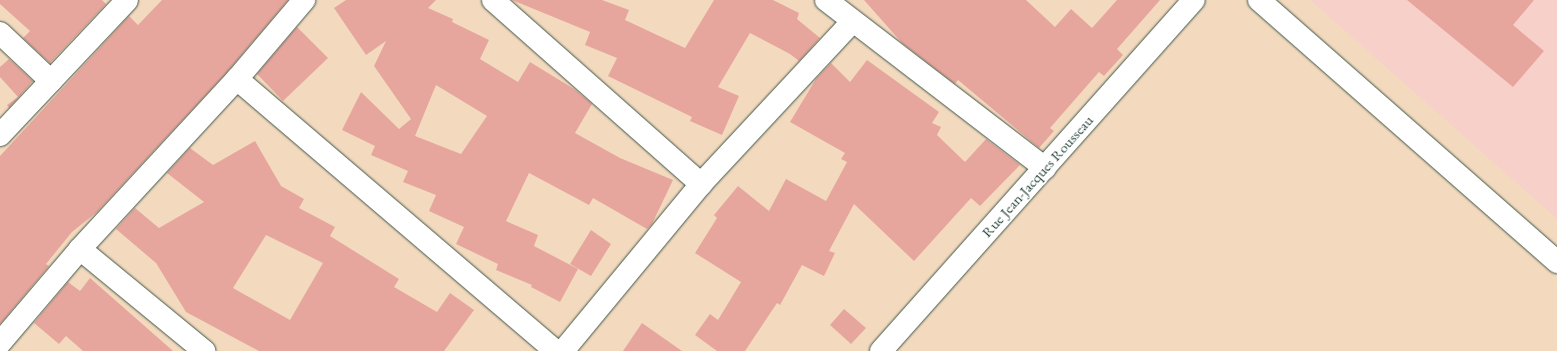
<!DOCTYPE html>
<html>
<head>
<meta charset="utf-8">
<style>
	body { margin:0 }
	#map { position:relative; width:1557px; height:351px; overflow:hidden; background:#f3dabe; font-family:"EB Garamond",serif }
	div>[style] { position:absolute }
	.built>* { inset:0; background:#f7d0ca }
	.building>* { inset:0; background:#e7a69d }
	.roads { filter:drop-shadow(0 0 1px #3f5549) drop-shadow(0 0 1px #3f5549) }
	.minor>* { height:22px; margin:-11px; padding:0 11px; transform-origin:11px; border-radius:11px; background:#fff }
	span { translate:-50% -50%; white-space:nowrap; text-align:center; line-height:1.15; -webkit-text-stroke:3px #fff; paint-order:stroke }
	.street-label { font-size:15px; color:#1f3d34 }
</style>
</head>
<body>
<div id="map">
	<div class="built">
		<i style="clip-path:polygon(1310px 0,1557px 0,1557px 219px)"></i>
	</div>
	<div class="building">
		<i style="clip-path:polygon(0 0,102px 0,106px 4px,50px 63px,23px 38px,30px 31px,0 4px)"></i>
		<i style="clip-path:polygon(162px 0,288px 0,228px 71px,97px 212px,72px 232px,46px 264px,49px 266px,0 324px,0 156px,129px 16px,138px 25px)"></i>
		<i style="clip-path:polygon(evenodd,346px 0,436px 0,428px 8px,453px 19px,452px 22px,489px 40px,480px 59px,518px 82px,530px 62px,574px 89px,592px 104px,575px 133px,620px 158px,673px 180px,652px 224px,647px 229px,593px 198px,589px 205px,529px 173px,506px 221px,538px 235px,534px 246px,578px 269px,560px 302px,531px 287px,532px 285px,496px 270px,498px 264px,456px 244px,464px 227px,429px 211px,436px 195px,403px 182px,408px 171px,371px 155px,375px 146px,342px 130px,361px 92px,399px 129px,411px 119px,374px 66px,386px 41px,366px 55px,334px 8px,346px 0,436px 85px,487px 116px,461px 154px,415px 136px,436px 85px)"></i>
		<i style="clip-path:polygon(512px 0,602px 0,629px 10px,625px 20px,685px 48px,714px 0,773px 0,799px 13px,797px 19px,820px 38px,799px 61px,790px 54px,750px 33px,718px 87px,739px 96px,722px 135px,690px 121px,692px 117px,608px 76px,617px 58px,585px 45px,590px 32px)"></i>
		<i style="clip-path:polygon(864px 0,1026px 0,1055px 27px,1071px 9px,1092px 28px,1117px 0,1160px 0,1117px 49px,1123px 55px,1104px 76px,1099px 72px,1050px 128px,1054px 131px,1039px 148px,958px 80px,955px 84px,902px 43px)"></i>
		<i style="clip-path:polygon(1407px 0,1534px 0,1513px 25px,1544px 51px,1513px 87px)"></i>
		<i style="clip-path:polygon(297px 27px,328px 58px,283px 101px,257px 74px)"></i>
		<i style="clip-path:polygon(9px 59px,33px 81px,9px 108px,7px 105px,18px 97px,0 77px,0 67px)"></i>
		<i style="clip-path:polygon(867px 60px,939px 112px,932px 123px,941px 127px,937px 135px,965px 162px,986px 139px,1020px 165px,980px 206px,971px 198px,914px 261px,854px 204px,829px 251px,835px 253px,824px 276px,802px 265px,780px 305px,777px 303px,745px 351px,717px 351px,695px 335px,710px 314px,718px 320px,741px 282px,695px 253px,717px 218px,714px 215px,738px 186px,769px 211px,786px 179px,826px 201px,847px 162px,841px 159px,845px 153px,790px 122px,816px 79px,831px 63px,850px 82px)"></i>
		<i style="clip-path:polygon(evenodd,255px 141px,281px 186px,304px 199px,299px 208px,335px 227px,330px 236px,399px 279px,394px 287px,437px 312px,450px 293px,474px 310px,444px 351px,259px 351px,186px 312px,156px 263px,116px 229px,135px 208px,159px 228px,204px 202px,167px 173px,190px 148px,213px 165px,255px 141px,266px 235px,323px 263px,290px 320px,233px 288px,266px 235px)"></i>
		<i style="clip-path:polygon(591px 230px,611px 244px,591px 276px,570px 264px)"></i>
		<i style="clip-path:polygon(90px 278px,173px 351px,83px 351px,66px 336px,59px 344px,34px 323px,68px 282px,80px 291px)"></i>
		<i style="clip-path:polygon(844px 309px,866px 328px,851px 344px,830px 325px)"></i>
		<i style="clip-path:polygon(642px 323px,682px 351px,623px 351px)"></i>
	</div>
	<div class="roads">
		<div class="minor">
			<i style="left:493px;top:0;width:278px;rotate:41.5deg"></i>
			<i style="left:826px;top:0;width:276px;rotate:37.5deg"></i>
			<i style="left:1259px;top:0;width:397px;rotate:41.3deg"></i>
			<i style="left:0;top:33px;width:70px;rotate:43.3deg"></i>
			<i style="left:237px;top:79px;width:418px;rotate:40.5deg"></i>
			<i style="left:0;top:135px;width:185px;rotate:-46.7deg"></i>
			<i style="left:80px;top:249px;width:161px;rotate:39.4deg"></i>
			<i style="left:0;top:343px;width:123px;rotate:-49.6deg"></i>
			<i style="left:80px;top:249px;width:231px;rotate:-47.3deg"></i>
			<i style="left:237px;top:79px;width:104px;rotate:-49.7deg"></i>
			<i style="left:563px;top:351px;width:217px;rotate:-50.4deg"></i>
			<i style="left:701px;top:184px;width:221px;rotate:-47deg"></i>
			<i style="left:881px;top:351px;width:470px;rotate:-48.3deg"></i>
		</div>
	</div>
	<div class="street-label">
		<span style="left:1037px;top:176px;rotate:-48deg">Rue Jean-Jacques Rousseau</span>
	</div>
</div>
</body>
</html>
